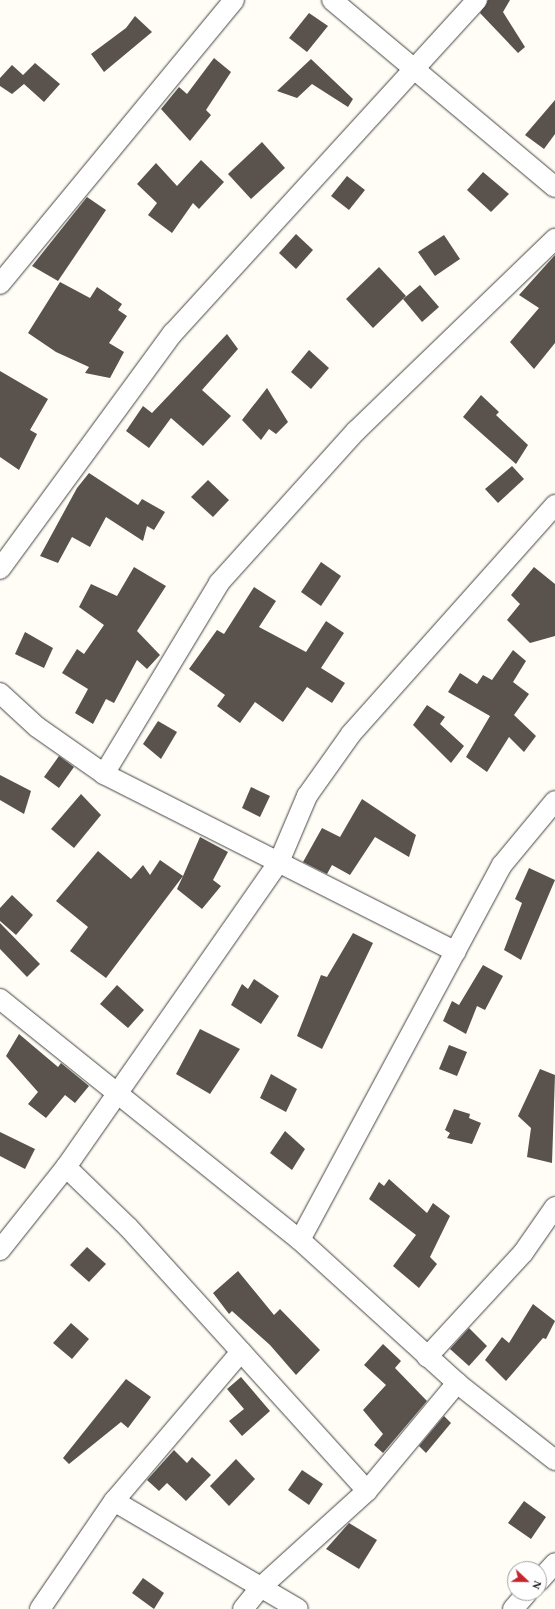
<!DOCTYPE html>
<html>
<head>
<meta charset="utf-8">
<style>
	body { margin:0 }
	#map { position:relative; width:555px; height:1609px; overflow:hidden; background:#fffdf5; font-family:"Times New Roman",serif }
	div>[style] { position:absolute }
	.building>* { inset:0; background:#5a524d }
	.roads { filter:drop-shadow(0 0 1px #444) drop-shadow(0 0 1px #444) }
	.minor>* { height:20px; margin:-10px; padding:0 10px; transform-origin:10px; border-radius:10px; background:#fff }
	span { translate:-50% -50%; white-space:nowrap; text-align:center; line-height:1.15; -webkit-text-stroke:4px #fff; paint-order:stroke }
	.north { position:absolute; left:507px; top:1561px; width:40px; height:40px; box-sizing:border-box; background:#fff; border:1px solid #a0a0a0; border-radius:50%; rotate:112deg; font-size:11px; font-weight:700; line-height:16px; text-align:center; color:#111 }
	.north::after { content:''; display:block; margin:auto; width:14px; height:18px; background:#c4262e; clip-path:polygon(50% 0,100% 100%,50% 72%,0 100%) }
</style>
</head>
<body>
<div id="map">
	<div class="building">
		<i style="clip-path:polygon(488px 0,510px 0,503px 12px,525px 47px,518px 53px,480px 13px)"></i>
		<i style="clip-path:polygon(309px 13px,328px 26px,307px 52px,289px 38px)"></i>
		<i style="clip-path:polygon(135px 16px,152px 32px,104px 72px,91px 54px,126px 28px)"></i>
		<i style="clip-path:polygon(214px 58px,231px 72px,206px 110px,211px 115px,190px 141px,161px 109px,179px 87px,187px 94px)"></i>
		<i style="clip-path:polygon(311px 59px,353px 99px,348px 107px,312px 84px,297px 98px,277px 91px)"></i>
		<i style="clip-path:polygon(35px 63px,60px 84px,44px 102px,24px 84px,12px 94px,0 86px,0 78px,12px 65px,23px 75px)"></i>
		<i style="clip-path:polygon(555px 100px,555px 134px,544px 149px,525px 135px)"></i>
		<i style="clip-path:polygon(262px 142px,285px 168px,251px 199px,228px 174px)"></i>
		<i style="clip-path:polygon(201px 160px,224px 182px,199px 209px,193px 203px,172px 233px,148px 215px,157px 203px,137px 184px,156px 163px,177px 186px)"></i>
		<i style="clip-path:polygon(483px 172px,509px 194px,491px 212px,467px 190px)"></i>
		<i style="clip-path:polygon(347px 176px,365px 190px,349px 210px,331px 196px)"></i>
		<i style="clip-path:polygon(87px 197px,106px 210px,58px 281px,32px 266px)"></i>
		<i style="clip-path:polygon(296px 234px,313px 250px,296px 269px,279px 253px)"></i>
		<i style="clip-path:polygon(444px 235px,460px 259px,435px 276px,418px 252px)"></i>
		<i style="clip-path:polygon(555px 255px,555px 343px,534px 369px,510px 342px,539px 308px,519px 295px)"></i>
		<i style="clip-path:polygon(379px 267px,406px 296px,373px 328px,346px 299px)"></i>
		<i style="clip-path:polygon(60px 282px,90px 298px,97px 287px,122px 304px,118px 310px,127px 316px,109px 343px,124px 352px,110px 378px,85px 373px,89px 367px,56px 352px,28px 333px)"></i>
		<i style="clip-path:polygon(420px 285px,439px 307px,422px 322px,403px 299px)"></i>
		<i style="clip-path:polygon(227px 334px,238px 349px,202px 390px,231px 416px,203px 446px,171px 418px,149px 448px,126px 431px,143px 406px,152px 413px)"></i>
		<i style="clip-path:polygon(309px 350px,329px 368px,311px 389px,291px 372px)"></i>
		<i style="clip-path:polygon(0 371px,48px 399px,30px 430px,37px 434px,19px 470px,0 457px)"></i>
		<i style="clip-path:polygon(267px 388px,288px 422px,276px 434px,269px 429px,261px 440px,242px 420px)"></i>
		<i style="clip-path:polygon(481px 395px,499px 412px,496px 415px,528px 445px,516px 464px,463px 417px)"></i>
		<i style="clip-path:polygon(512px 466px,524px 479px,498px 503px,485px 489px)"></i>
		<i style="clip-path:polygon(89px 473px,138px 505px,142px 499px,165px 512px,154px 530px,147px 526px,143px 541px,106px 517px,90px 547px,72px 537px,58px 563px,40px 556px,77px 488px)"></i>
		<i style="clip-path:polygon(208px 480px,229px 500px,213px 517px,191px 497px)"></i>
		<i style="clip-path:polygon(321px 562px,341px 576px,321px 606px,301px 592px)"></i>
		<i style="clip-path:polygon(134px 567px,166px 586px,137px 631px,160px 655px,147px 669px,137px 660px,114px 703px,106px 699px,93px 724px,75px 713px,88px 689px,62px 673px,77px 649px,84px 654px,104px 625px,79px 607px,91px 584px,117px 596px)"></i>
		<i style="clip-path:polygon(534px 567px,555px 584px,555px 636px,530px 643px,507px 620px,520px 604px,511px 595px)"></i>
		<i style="clip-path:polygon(254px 587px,276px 601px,259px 627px,306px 652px,326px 621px,344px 633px,321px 668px,345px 683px,332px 703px,307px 687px,283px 722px,255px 702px,240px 723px,217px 706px,225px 695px,189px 669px,217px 630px,224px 634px)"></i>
		<i style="clip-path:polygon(25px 632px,53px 648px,44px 668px,15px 654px)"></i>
		<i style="clip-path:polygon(513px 650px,526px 661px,513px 682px,529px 694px,514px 715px,536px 736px,524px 752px,509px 737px,487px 772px,466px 757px,490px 716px,448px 692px,460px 673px,477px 684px,483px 675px,492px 680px)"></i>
		<i style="clip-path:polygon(427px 705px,445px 717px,440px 724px,464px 746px,451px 763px,413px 725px)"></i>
		<i style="clip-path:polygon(158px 721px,177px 732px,161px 759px,143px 744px)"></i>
		<i style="clip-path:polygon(59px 756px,74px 767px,59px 788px,44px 777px)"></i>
		<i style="clip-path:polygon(0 775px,31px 791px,24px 814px,0 800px)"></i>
		<i style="clip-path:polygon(251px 787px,270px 796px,260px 817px,242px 808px)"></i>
		<i style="clip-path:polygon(81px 794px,101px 815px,74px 848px,51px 829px)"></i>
		<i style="clip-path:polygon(362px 799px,416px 835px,409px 857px,375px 837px,350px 875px,332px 865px,327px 874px,303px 862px,322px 828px,340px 837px)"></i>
		<i style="clip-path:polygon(200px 837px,228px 852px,213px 880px,221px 886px,202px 909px,177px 889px,183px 876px,106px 978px,70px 951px,88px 927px,56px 901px,98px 851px,131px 879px,143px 865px,150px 875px,160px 860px,183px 876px)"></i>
		<i style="clip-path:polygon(529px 868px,555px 880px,521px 960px,504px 950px,522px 903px,515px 899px)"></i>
		<i style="clip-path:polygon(12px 895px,33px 915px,16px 935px,0 921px,0 908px)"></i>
		<i style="clip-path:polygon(0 923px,40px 964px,27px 977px,0 949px)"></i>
		<i style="clip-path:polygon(353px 933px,373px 943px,322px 1049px,297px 1036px,321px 975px,327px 977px)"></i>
		<i style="clip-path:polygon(483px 965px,503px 976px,485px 1010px,477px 1006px,466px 1034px,443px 1021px,452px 1001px,459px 1005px)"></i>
		<i style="clip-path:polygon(254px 979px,279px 996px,261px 1024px,231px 1005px,242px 984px,248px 989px)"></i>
		<i style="clip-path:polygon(117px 985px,144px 1010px,128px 1028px,100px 1004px)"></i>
		<i style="clip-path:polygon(200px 1029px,240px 1049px,210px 1094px,176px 1074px)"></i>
		<i style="clip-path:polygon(19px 1034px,58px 1067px,61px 1063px,89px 1086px,75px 1103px,65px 1095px,46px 1118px,28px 1104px,38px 1092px,6px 1056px)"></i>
		<i style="clip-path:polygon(449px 1045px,467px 1052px,457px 1076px,439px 1069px)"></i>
		<i style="clip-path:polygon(540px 1069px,555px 1075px,552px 1163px,527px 1157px,531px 1128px,518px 1116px)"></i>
		<i style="clip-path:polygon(271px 1074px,297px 1089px,286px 1112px,260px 1098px)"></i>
		<i style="clip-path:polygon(454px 1109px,470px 1114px,469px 1118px,481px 1123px,472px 1144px,447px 1138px,450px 1133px,445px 1130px)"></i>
		<i style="clip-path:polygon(285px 1131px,305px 1149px,292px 1170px,270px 1153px)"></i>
		<i style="clip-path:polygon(0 1132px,35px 1149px,25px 1169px,0 1156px)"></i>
		<i style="clip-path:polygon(389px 1179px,427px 1213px,433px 1203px,450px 1216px,430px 1257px,437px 1264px,419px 1288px,393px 1266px,416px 1235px,369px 1199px,379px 1182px,384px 1186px)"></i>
		<i style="clip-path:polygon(87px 1247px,106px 1264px,89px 1282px,70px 1265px)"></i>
		<i style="clip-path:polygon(238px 1271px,274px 1315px,280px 1309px,320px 1350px,296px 1375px,270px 1345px,232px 1311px,229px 1314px,213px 1293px)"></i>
		<i style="clip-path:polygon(533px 1304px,555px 1321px,546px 1339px,543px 1338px,506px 1381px,485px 1360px,502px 1337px,509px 1343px)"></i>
		<i style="clip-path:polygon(71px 1323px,89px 1339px,72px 1359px,53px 1343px)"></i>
		<i style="clip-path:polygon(469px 1328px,487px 1346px,469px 1366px,450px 1349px)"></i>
		<i style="clip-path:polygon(383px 1344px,401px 1361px,395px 1368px,427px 1401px,383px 1453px,374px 1445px,383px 1434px,363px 1410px,386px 1385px,364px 1365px)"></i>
		<i style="clip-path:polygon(241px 1377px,270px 1411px,242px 1436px,229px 1421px,244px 1409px,227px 1389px)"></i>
		<i style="clip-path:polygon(126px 1379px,151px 1397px,128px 1428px,121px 1422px,69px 1464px,63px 1458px)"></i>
		<i style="clip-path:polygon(444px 1416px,451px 1423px,426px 1453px,419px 1446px)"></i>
		<i style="clip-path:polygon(174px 1450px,187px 1463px,192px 1457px,211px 1475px,186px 1501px,167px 1483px,159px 1491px,147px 1480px)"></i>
		<i style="clip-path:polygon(236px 1459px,255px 1479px,229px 1506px,210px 1486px)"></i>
		<i style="clip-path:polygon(302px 1470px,323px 1484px,309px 1505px,288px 1490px)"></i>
		<i style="clip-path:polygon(524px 1501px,546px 1517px,531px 1539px,508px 1523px)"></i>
		<i style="clip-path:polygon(349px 1523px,377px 1540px,359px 1569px,326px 1549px)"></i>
		<i style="clip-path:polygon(143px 1578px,164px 1593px,154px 1609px,132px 1593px)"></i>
	</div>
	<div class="roads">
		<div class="minor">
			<i style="left:332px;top:0;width:291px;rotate:40deg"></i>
			<i style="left:0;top:284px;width:368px;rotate:-50.5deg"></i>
			<i style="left:0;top:569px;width:293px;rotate:-53.8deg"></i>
			<i style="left:173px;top:333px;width:451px;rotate:-47.6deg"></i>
			<i style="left:0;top:693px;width:50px;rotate:42.6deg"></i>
			<i style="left:37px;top:727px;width:82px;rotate:35deg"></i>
			<i style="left:104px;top:774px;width:394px;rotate:26.8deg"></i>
			<i style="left:104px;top:774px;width:223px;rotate:-58.9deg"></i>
			<i style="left:219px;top:583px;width:205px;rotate:-48deg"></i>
			<i style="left:356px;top:431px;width:277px;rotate:-44deg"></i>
			<i style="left:0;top:999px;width:385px;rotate:38.8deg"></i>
			<i style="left:300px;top:1240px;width:212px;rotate:42.3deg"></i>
			<i style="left:457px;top:1383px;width:125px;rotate:38.2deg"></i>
			<i style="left:66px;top:1167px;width:86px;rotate:44.1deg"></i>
			<i style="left:128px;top:1227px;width:356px;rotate:47.8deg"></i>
			<i style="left:300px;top:1240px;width:426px;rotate:-61.7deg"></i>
			<i style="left:502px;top:865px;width:83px;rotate:-50.4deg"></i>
			<i style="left:0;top:1250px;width:106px;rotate:-51.5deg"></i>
			<i style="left:66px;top:1167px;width:372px;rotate:-55.1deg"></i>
			<i style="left:279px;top:862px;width:72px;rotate:-67deg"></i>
			<i style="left:307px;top:796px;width:76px;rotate:-54.6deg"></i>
			<i style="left:351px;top:734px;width:307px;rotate:-48.3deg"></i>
			<i style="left:427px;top:1357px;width:142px;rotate:-47.3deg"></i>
			<i style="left:523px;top:1253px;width:56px;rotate:-55.2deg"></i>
			<i style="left:114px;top:1501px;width:213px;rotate:30.4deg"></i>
			<i style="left:539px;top:1581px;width:24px;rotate:-48deg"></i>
			<i style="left:40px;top:1609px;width:131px;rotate:-55.6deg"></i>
			<i style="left:114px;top:1501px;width:196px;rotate:-49.6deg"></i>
			<i style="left:243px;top:1609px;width:28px;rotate:-51deg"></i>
			<i style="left:261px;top:1587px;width:143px;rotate:-42.2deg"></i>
			<i style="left:367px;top:1491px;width:141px;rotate:-50.2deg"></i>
			<i style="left:513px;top:1609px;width:21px;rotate:-49deg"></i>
		</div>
	</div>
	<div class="north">N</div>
</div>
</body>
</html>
